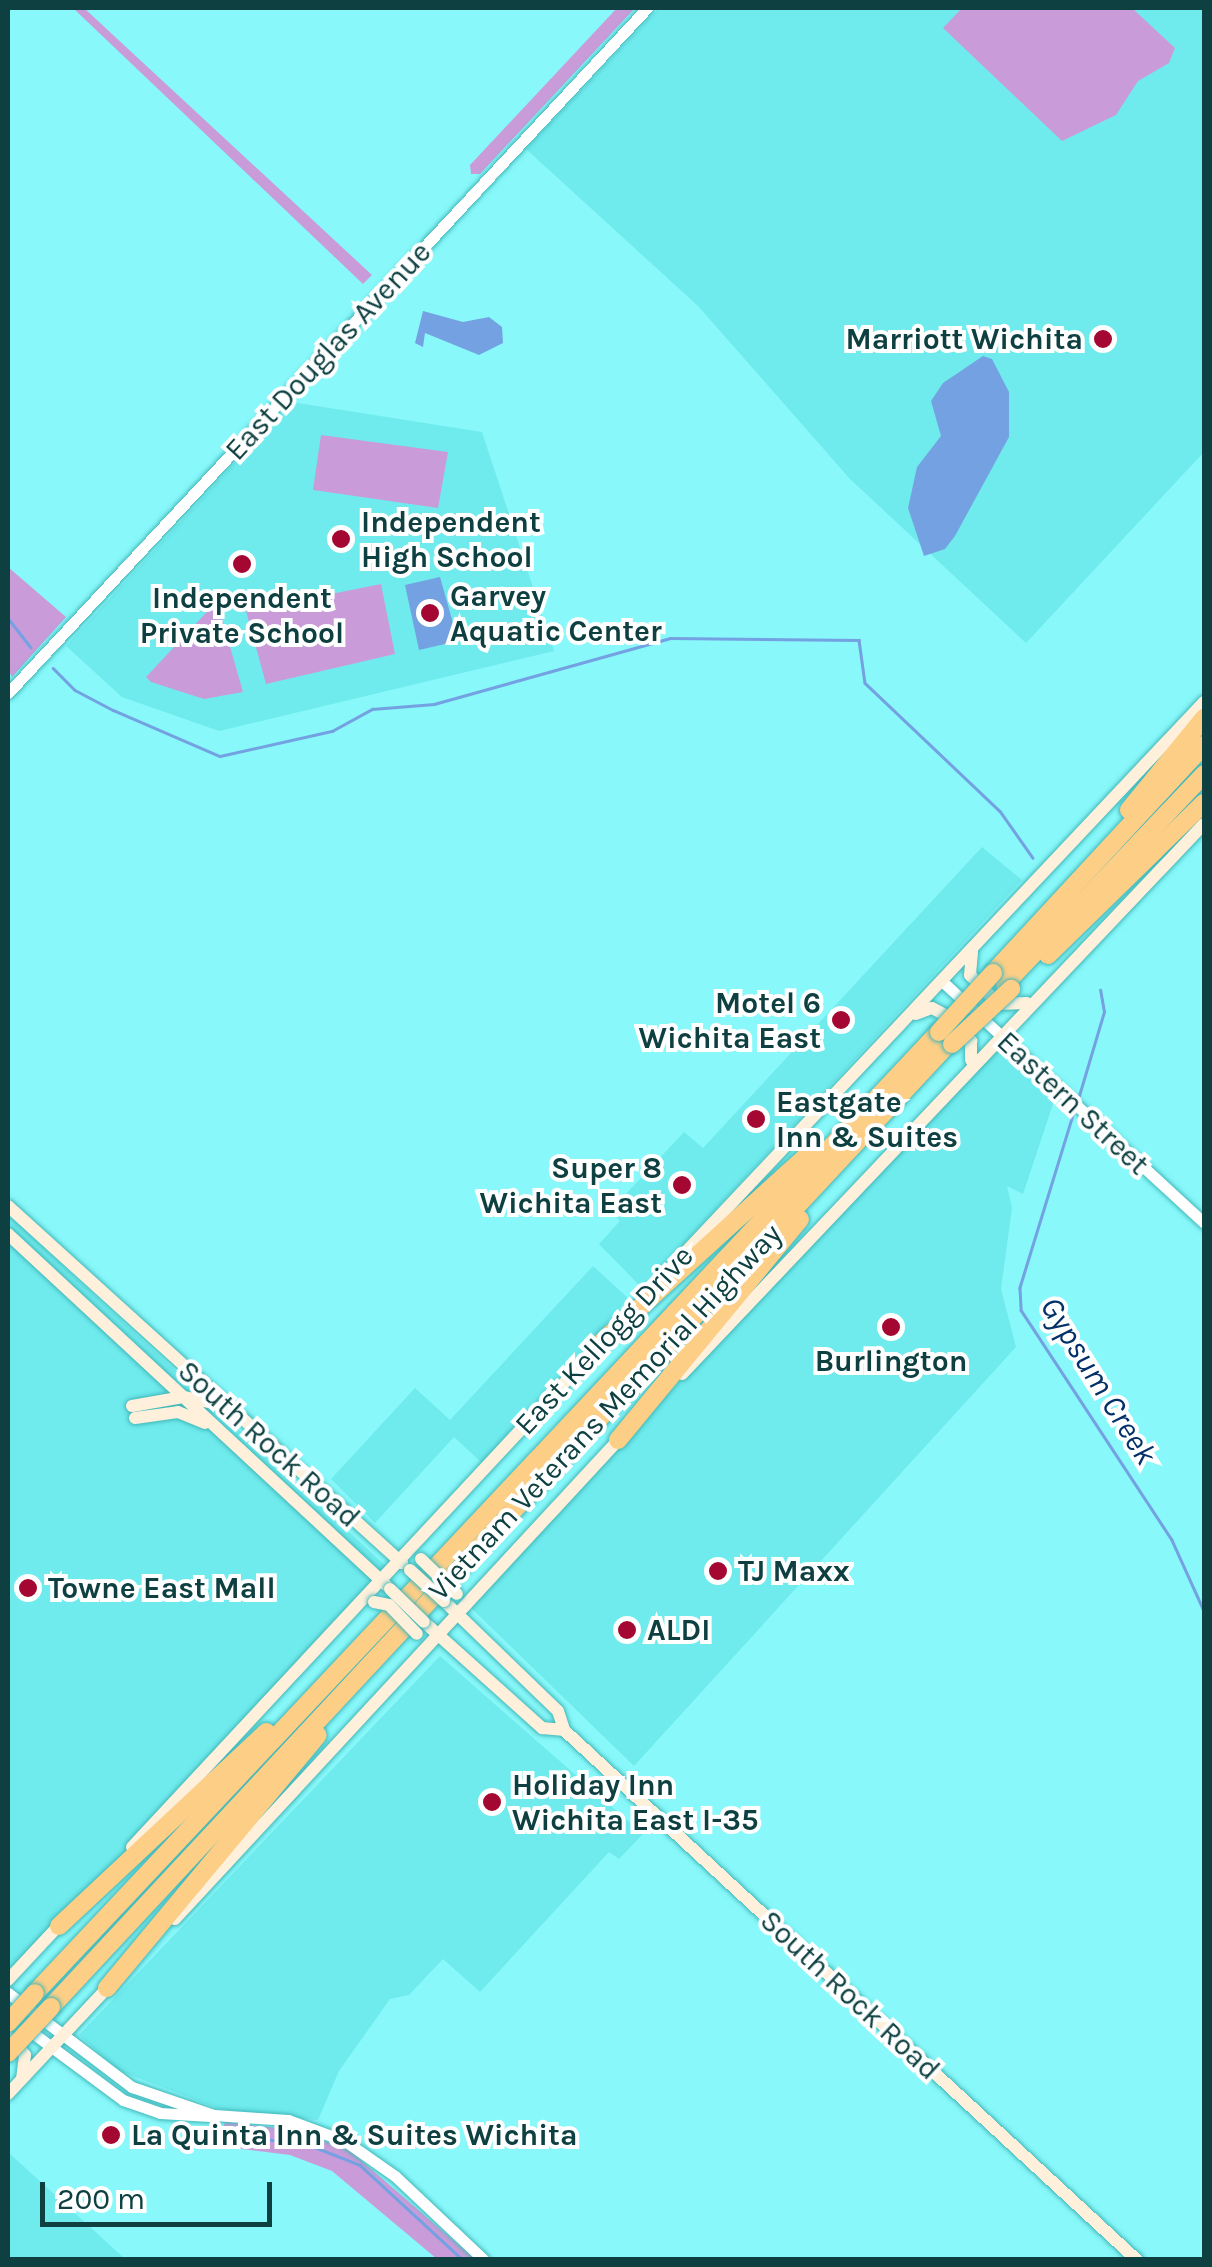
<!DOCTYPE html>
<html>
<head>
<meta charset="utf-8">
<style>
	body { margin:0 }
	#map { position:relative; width:1212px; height:2267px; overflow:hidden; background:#88f8fa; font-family:Karla,sans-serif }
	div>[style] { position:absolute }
	.built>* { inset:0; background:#6febed }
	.green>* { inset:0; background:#c99cd9 }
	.water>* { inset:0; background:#74a1e1 }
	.stream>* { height:2.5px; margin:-1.25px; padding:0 1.25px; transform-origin:1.25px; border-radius:1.25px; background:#74a1e1 }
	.roads { filter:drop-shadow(0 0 2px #42b7b9) drop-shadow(0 0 2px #42b7b9) }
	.tertiary>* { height:11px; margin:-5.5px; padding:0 5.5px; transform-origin:5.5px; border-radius:5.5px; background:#fff }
	.secondary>* { height:12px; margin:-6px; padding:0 6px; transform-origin:6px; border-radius:6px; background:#fef0db }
	.motorway>* { height:18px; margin:-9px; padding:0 9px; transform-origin:9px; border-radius:9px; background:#fdce86 }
	.bridges { filter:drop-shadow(0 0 2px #42b7b9) drop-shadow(0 0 2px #42b7b9) }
	.secondary-bridge>* { height:12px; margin:-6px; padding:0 6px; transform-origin:6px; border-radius:6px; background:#fef0db }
	.motorway-bridge>* { height:18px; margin:-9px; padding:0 9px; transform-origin:9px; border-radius:9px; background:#fdce86 }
	.dots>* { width:28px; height:28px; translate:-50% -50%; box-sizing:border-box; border:5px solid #fff; border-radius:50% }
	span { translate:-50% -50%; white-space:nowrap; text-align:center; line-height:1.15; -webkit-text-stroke:8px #fff; paint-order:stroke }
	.poi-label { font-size:30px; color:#0e4041; font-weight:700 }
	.right { translate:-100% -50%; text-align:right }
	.left { translate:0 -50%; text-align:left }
	.street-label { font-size:30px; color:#0e4041 }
	.water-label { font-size:32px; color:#033069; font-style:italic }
	.frame { position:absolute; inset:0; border:10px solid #0e4041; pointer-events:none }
	.scale { position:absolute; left:40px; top:2182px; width:232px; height:45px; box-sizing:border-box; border:5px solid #0e4041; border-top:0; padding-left:12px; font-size:30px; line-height:35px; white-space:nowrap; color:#0e4041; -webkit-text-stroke:8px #fff; paint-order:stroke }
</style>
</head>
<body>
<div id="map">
	<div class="built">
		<i style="clip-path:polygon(659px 8px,1204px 8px,1204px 452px,1026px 643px,850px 479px,698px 306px,526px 149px)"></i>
		<i style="clip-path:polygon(291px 402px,482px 432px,554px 651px,219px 731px,122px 697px,66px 646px)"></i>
		<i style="clip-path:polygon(982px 847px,1022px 880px,642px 1288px,599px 1244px,620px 1221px,610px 1211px,684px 1132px,703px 1148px)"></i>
		<i style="clip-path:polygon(1003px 1035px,1059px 1086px,1023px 1194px,1007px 1186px,1012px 1208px,1001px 1289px,1016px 1347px,634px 1766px,470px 1607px)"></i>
		<i style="clip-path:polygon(8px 1215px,390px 1570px,8px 1981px)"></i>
		<i style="clip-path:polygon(593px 1266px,628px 1298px,482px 1463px,454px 1437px,375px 1523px,331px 1479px,415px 1388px,450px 1420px)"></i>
		<i style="clip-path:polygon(440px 1656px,643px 1834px,619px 1859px,609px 1852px,480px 1992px,443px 1959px,409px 1995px,390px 1999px,339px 2071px,318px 2120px,220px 2109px,117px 2070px,79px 2035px)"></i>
		<i style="clip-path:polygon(8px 2152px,125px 2259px,8px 2259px)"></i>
	</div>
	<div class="green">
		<i style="clip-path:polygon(73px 8px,84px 8px,372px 275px,363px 284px)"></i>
		<i style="clip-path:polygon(617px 8px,635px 8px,480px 174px,471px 174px,470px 165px)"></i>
		<i style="clip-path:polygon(962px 8px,1132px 8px,1175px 48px,1169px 63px,1138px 81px,1116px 115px,1062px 141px,943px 28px)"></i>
		<i style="clip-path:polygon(321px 435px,448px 452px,438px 508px,313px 490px)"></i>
		<i style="clip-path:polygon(8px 567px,66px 617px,12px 677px,8px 670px)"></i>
		<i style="clip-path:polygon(381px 584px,395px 654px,266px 684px,246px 611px)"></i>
		<i style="clip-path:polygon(217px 601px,243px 692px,204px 699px,151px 682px,146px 677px)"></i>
		<i style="clip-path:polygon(225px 2122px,295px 2130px,349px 2150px,475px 2259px,437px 2259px,332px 2171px,290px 2155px,218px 2146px)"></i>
	</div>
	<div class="water">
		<i style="clip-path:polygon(423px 311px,463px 322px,489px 317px,502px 327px,503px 343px,479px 355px,425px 333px,423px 347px,415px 343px)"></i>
		<i style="clip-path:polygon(983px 356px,992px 359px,1009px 392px,1009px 437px,955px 536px,945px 549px,924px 556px,908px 508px,917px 467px,941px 436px,931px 401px,943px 383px)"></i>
		<i style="clip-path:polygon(440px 577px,458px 641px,419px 650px,405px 585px)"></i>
	</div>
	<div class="stream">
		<i style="left:8px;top:618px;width:37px;rotate:52deg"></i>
		<i style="left:53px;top:668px;width:31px;rotate:45deg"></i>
		<i style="left:75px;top:690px;width:43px;rotate:27.8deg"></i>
		<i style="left:113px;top:710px;width:116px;rotate:23.3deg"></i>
		<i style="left:220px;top:756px;width:115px;rotate:-12.6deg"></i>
		<i style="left:332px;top:731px;width:46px;rotate:-28.8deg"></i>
		<i style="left:372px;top:709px;width:62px;rotate:-4.6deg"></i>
		<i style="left:434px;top:704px;width:245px;rotate:-15.6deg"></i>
		<i style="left:670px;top:638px;width:189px;rotate:0.6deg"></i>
		<i style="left:859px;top:640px;width:43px;rotate:82.1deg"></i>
		<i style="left:865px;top:683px;width:186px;rotate:43.5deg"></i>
		<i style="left:1000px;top:811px;width:57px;rotate:54.9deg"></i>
		<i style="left:1078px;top:1099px;width:91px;rotate:-73.4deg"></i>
		<i style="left:1104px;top:1012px;width:22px;rotate:-100deg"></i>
		<i style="left:1074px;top:1112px;width:184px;rotate:107.1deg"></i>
		<i style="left:1020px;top:1288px;width:22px;rotate:87deg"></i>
		<i style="left:1021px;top:1310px;width:275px;rotate:56.7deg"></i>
		<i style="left:1172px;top:1540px;width:78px;rotate:65.7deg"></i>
		<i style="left:231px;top:2135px;width:77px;rotate:6.8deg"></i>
		<i style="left:307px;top:2144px;width:57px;rotate:21.6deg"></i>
		<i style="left:360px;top:2165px;width:140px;rotate:42.7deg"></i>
	</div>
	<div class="roads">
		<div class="tertiary">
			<i style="left:8px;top:693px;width:937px;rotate:-46.99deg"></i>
			<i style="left:943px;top:982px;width:355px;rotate:42.7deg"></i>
			<i style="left:8px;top:1993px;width:156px;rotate:37.2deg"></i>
			<i style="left:132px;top:2087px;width:87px;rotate:18.9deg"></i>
			<i style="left:214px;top:2115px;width:74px;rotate:3.9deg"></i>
			<i style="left:288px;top:2120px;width:61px;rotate:20.2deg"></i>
			<i style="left:345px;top:2141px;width:61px;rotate:35deg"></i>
			<i style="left:395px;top:2176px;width:122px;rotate:43.3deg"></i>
			<i style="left:26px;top:2028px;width:121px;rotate:36.6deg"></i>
			<i style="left:123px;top:2100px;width:39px;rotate:19deg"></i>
			<i style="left:160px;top:2113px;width:50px;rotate:3.4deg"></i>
		</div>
		<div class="secondary">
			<i style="left:972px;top:952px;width:23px;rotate:95deg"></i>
			<i style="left:970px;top:975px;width:40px;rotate:46deg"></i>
			<i style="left:998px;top:1004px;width:29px;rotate:-2deg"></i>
			<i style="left:916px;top:1014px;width:17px;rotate:-21deg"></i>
			<i style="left:932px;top:1008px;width:19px;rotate:28deg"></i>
			<i style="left:949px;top:1017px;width:33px;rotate:47deg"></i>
			<i style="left:971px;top:1041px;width:19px;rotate:90deg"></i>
			<i style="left:8px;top:1206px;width:532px;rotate:42.18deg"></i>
			<i style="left:8px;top:1234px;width:517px;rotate:42.88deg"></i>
			<i style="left:663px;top:1276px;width:789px;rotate:-46.7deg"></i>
			<i style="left:682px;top:1374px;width:758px;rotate:-46.5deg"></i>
			<i style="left:132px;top:1406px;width:52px;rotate:-10deg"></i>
			<i style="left:183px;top:1397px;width:36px;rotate:11deg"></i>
			<i style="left:135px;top:1418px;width:43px;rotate:-7.9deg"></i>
			<i style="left:178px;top:1412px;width:29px;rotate:22deg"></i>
			<i style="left:444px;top:1601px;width:158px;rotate:44deg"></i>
			<i style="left:558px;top:1711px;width:20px;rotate:72deg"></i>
			<i style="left:564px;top:1730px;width:781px;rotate:42.77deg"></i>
			<i style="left:424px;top:1622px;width:159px;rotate:41.9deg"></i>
			<i style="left:542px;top:1728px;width:22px;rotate:5deg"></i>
			<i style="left:132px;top:1847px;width:700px;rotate:-47.03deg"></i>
			<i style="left:175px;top:1919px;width:660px;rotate:-47.21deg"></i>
			<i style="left:8px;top:1980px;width:82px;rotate:-47deg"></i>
			<i style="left:8px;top:2036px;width:25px;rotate:48deg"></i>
			<i style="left:25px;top:2055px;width:23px;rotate:97deg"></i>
			<i style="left:8px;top:2094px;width:152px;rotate:-46.9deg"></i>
		</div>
		<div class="motorway">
			<i style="left:1129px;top:810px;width:119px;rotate:-50.8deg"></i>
			<i style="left:1048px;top:955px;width:218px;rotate:-44.3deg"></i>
			<i style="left:993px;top:973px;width:311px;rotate:-47.2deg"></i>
			<i style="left:1005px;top:984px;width:289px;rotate:-46.5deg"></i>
			<i style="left:603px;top:1341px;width:284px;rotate:-42.3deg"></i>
			<i style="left:618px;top:1440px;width:286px;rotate:-50.5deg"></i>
			<i style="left:59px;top:1926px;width:284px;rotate:-43.1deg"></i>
			<i style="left:107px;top:1988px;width:329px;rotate:-50.2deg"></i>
			<i style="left:35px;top:1993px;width:1319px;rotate:-46.75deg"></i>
			<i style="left:51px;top:2007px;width:1319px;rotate:-47.03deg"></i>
		</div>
	</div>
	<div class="bridges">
		<div class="secondary-bridge">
			<i style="left:421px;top:1559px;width:50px;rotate:44.2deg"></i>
			<i style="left:410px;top:1570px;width:46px;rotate:42.4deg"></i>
			<i style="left:390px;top:1589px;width:47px;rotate:44.1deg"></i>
			<i style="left:374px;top:1602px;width:15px;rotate:11deg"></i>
			<i style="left:389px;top:1605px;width:40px;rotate:46deg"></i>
		</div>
		<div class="motorway-bridge">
			<i style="left:939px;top:1032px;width:80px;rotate:-47.5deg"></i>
			<i style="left:952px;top:1044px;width:81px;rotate:-43deg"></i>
			<i style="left:8px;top:2023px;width:40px;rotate:-48deg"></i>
			<i style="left:8px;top:2053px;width:63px;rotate:-46.9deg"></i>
		</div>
	</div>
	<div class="dots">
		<i style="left:1103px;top:339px;background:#a40731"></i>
		<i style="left:341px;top:539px;background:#a40731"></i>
		<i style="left:242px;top:564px;background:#a40731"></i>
		<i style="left:430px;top:613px;background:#a40731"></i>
		<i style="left:841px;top:1020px;background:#a40731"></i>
		<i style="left:756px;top:1119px;background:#a40731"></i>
		<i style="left:682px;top:1185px;background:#a40731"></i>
		<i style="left:891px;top:1327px;background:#a40731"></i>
		<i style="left:718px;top:1571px;background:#a40731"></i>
		<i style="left:28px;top:1588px;background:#a40731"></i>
		<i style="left:627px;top:1630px;background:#a40731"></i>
		<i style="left:492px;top:1802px;background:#a40731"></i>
		<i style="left:111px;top:2135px;background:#a40731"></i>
	</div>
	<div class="poi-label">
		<span class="right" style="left:1083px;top:339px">Marriott Wichita</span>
		<span class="left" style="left:361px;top:539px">Independent<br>High School</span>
		<span class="left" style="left:450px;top:613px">Garvey<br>Aquatic Center</span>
		<span style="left:242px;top:615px">Independent<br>Private School</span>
		<span class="right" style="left:821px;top:1020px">Motel 6<br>Wichita East</span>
		<span class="left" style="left:776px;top:1119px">Eastgate<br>Inn &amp; Suites</span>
		<span class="right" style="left:662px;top:1185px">Super 8<br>Wichita East</span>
		<span style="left:891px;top:1361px">Burlington</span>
		<span class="left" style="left:738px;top:1571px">TJ Maxx</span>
		<span class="left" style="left:48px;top:1588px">Towne East Mall</span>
		<span class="left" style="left:647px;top:1630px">ALDI</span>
		<span class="left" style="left:512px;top:1802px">Holiday Inn<br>Wichita East I-35</span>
		<span class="left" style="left:131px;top:2135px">La Quinta Inn &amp; Suites Wichita</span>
	</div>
	<div class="street-label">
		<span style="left:328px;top:351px;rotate:-47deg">East Douglas Avenue</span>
		<span style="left:1073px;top:1103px;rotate:43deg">Eastern Street</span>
		<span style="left:604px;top:1340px;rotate:-47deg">East Kellogg Drive</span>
		<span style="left:605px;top:1412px;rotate:-47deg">Vietnam Veterans Memorial Highway</span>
		<span style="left:269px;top:1444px;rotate:42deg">South Rock Road</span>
		<span style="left:850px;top:1995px;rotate:43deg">South Rock Road</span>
	</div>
	<div class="water-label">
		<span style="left:1098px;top:1381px;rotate:58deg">Gypsum Creek</span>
	</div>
	<div class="frame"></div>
	<div class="scale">200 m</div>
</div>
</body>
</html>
